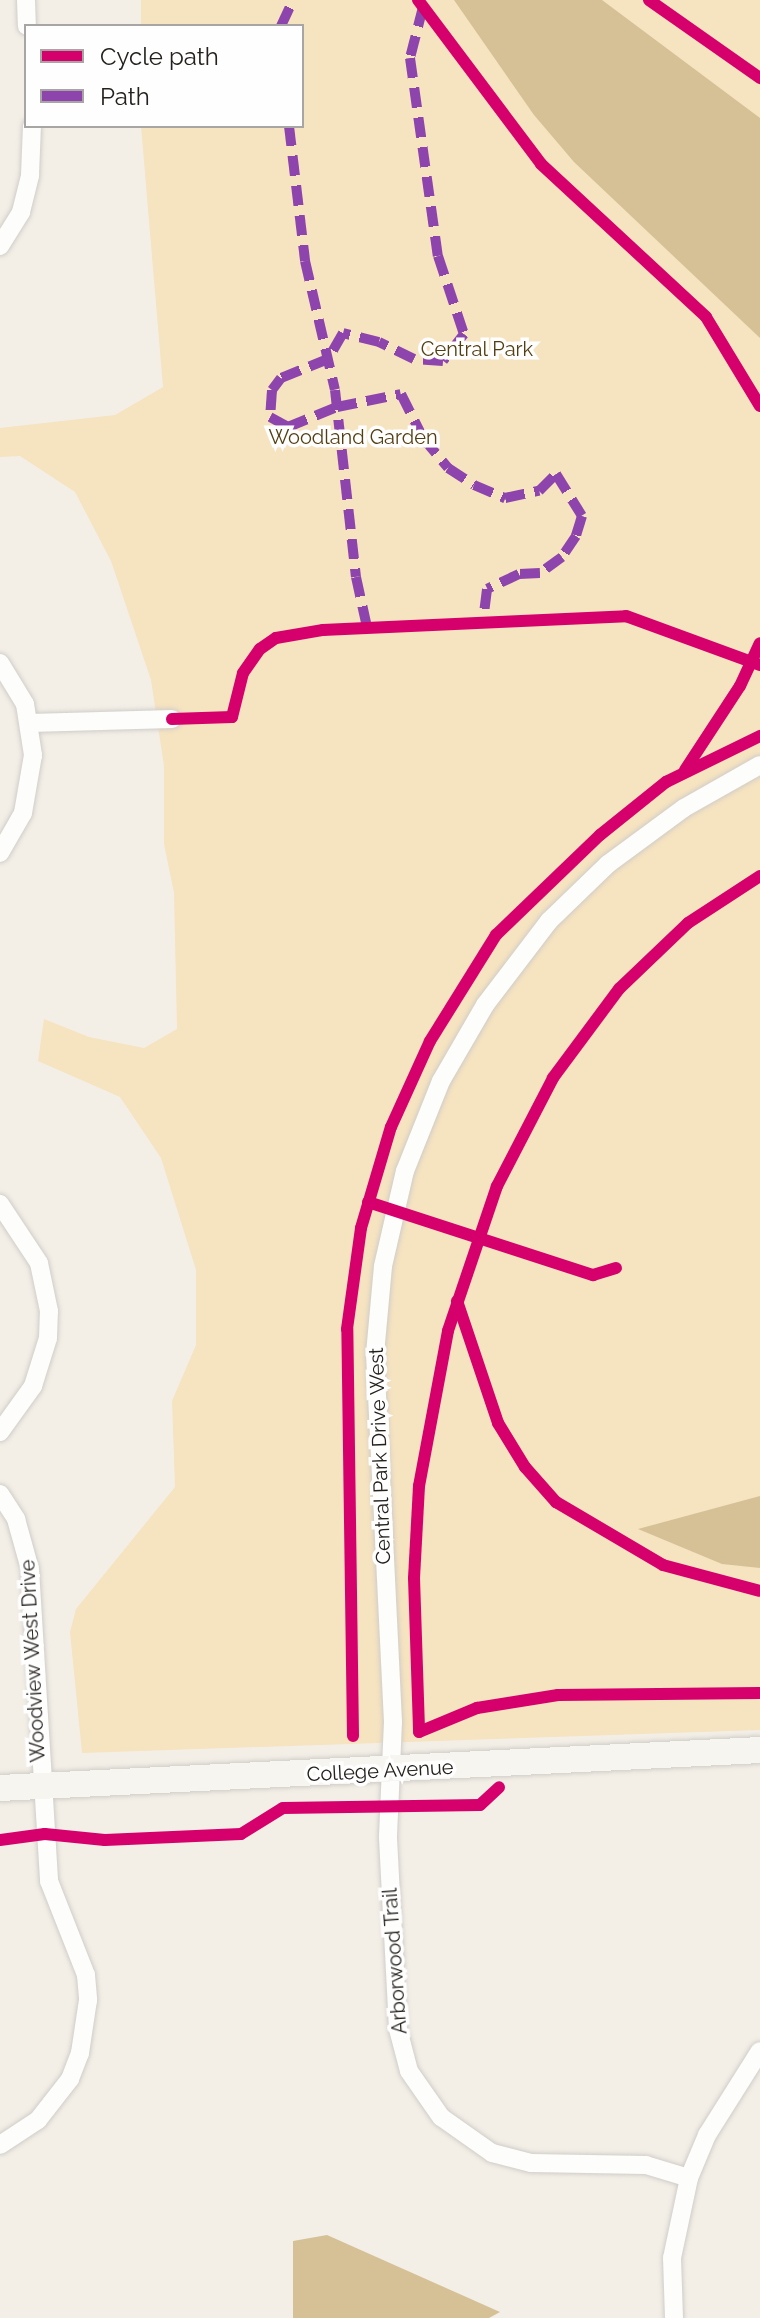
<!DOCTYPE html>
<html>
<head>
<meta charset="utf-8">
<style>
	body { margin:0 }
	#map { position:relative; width:760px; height:2318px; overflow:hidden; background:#f3efe7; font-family:Raleway,sans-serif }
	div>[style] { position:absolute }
	.green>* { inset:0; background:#f6e3c0 }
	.water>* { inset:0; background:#d6c096 }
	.roads { filter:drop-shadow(0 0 2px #d0cdc8) drop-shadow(0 0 2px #d0cdc8) }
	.street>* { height:18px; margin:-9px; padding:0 9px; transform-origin:9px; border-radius:9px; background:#fdfdfb }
	.secondary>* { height:26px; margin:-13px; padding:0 13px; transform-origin:13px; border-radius:13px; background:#f7f5f0 }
	.quiet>* { height:10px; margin-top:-5px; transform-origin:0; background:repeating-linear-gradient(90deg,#8e44ad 0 20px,transparent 0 30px) }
	.cycleway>* { height:12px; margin:-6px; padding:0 6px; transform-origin:6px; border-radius:6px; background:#d6006c }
	span { translate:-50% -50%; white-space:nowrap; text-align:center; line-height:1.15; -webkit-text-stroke:7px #fefefe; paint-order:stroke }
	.park-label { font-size:20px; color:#533e11 }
	.street-label { font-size:20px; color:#24211c }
	.legend { position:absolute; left:24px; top:24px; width:280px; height:104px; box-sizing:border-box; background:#fefefe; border:2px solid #a7a6a4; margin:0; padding:10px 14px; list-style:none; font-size:24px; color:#24211c }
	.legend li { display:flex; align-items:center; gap:16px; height:40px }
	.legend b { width:40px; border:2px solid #a7a6a4 }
</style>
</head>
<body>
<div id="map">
	<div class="green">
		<i style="clip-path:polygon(141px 0,760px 0,760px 1730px,82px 1753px,70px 1632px,76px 1609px,175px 1487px,172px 1401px,196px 1345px,196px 1270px,161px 1158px,120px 1097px,38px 1061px,44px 1019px,89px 1037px,144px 1048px,177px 1029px,174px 893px,164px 844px,164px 766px,151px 680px,111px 561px,75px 492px,20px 456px,0 457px,0 428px,115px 415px,163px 387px,141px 126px,302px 126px,302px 26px,141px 26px)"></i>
	</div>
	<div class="water">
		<i style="clip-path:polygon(454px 0,602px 0,760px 118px,760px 338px,574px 162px,534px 115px)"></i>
		<i style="clip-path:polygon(760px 1496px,760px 1568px,722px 1564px,638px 1529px)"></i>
		<i style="clip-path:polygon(327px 2235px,500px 2312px,489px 2318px,293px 2318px,293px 2241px)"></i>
	</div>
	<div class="roads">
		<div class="street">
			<i style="left:26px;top:0;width:26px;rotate:88deg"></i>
			<i style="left:0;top:246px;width:40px;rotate:-58deg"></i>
			<i style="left:21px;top:212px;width:38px;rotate:-76deg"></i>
			<i style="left:30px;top:175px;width:49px;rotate:-87.7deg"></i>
			<i style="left:0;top:663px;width:48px;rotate:58.6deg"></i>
			<i style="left:25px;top:704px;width:52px;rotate:81.1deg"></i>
			<i style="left:33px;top:755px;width:59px;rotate:99.8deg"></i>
			<i style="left:23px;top:813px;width:46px;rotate:119.9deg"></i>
			<i style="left:30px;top:723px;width:142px;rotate:-1.6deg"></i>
			<i style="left:0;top:1432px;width:57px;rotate:-54.3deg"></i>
			<i style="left:33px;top:1386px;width:50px;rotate:-72.6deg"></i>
			<i style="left:48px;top:1338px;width:27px;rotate:-88deg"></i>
			<i style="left:49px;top:1311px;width:49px;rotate:-101.8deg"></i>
			<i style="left:39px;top:1263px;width:71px;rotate:-123.5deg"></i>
			<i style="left:0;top:1494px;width:30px;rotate:57deg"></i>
			<i style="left:16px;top:1519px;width:52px;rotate:74.4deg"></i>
			<i style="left:30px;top:1569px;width:313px;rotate:86.5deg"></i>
			<i style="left:49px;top:1881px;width:101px;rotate:68.5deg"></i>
			<i style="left:86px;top:1975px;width:25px;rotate:85deg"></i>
			<i style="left:88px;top:2000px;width:54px;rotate:98.6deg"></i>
			<i style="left:80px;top:2053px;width:28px;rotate:111deg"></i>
			<i style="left:70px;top:2079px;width:52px;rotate:128deg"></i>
			<i style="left:38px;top:2120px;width:45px;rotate:146.7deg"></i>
			<i style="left:689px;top:2178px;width:45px;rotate:-163.2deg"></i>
			<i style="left:646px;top:2165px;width:115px;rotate:-179deg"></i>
			<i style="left:531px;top:2163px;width:40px;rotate:-165.6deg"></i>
			<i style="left:492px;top:2153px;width:62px;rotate:-144.8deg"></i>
			<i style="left:441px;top:2117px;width:56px;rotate:-124.8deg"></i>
			<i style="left:409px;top:2071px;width:43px;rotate:-104.7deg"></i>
			<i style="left:398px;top:2029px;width:193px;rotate:-93deg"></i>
			<i style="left:388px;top:1836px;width:114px;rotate:-87.5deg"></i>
			<i style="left:393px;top:1722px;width:368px;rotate:-92.8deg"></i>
			<i style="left:375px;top:1354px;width:88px;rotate:-84.8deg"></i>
			<i style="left:383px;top:1266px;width:98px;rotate:-77deg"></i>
			<i style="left:405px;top:1171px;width:97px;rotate:-68.2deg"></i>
			<i style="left:441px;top:1081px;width:88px;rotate:-59.9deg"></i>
			<i style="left:485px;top:1005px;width:106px;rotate:-52.7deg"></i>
			<i style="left:549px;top:921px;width:82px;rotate:-44deg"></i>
			<i style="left:608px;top:864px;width:94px;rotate:-36.4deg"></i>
			<i style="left:684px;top:808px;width:87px;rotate:-29.5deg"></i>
			<i style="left:674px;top:2318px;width:60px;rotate:-91.9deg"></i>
			<i style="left:672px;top:2258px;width:82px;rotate:-78deg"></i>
			<i style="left:689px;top:2178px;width:47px;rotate:-67.3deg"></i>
			<i style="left:707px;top:2135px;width:99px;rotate:-57.8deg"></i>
		</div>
		<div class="secondary">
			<i style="left:0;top:1788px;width:761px;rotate:-2.86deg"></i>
		</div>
	</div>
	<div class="quiet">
		<i style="left:423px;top:7px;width:53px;rotate:104.3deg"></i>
		<i style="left:410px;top:58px;width:200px;rotate:82deg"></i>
		<i style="left:438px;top:256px;width:82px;rotate:71.6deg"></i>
		<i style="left:464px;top:334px;width:34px;rotate:128deg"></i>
		<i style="left:443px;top:361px;width:29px;rotate:-176deg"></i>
		<i style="left:414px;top:359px;width:39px;rotate:-154deg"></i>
		<i style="left:379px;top:342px;width:37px;rotate:-166deg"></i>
		<i style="left:343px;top:333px;width:30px;rotate:120deg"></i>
		<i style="left:328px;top:359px;width:51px;rotate:158deg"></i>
		<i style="left:281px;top:378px;width:15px;rotate:127deg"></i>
		<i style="left:272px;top:390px;width:27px;rotate:94deg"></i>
		<i style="left:270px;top:417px;width:21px;rotate:29deg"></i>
		<i style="left:288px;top:427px;width:53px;rotate:-22.2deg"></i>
		<i style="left:337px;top:407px;width:65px;rotate:-11.5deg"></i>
		<i style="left:401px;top:394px;width:49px;rotate:63.4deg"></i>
		<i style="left:423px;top:438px;width:39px;rotate:50deg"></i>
		<i style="left:448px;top:468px;width:31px;rotate:33deg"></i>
		<i style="left:474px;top:485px;width:34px;rotate:23deg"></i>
		<i style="left:505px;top:498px;width:35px;rotate:-12deg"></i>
		<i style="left:539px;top:491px;width:24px;rotate:-45deg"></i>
		<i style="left:556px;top:474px;width:49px;rotate:58.2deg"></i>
		<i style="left:582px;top:516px;width:21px;rotate:107deg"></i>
		<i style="left:576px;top:536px;width:25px;rotate:124deg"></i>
		<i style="left:562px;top:557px;width:27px;rotate:144deg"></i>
		<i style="left:540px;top:573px;width:21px;rotate:177deg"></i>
		<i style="left:519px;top:574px;width:35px;rotate:155deg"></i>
		<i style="left:487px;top:589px;width:35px;rotate:97deg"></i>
		<i style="left:281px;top:26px;width:29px;rotate:-65deg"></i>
		<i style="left:289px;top:126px;width:136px;rotate:83.2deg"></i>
		<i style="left:305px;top:261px;width:132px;rotate:76.9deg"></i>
		<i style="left:335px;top:390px;width:188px;rotate:83.6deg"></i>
		<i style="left:356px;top:577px;width:51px;rotate:77.6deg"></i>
	</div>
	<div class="cycleway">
		<i style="left:418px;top:0;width:205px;rotate:53.1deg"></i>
		<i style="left:541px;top:164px;width:225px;rotate:42.8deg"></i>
		<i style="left:706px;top:317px;width:104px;rotate:58.8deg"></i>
		<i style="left:649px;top:0;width:136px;rotate:35.1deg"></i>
		<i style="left:172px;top:719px;width:60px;rotate:-1.9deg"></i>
		<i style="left:232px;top:717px;width:45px;rotate:-76deg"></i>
		<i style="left:243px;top:673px;width:29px;rotate:-55deg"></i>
		<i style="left:260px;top:649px;width:19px;rotate:-35deg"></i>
		<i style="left:276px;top:638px;width:48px;rotate:-9.7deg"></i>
		<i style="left:323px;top:630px;width:303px;rotate:-2.6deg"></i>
		<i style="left:626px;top:616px;width:143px;rotate:20.1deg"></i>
		<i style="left:685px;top:770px;width:100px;rotate:-56.8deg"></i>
		<i style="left:740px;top:686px;width:47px;rotate:-65.1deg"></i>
		<i style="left:760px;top:876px;width:86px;rotate:146.9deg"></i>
		<i style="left:688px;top:923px;width:95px;rotate:136.3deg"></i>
		<i style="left:619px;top:989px;width:111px;rotate:126.6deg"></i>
		<i style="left:553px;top:1078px;width:122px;rotate:117.4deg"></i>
		<i style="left:497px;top:1186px;width:153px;rotate:108.7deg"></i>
		<i style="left:448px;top:1331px;width:158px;rotate:100.6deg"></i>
		<i style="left:419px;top:1486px;width:92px;rotate:93.1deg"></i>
		<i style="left:414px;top:1578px;width:154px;rotate:88.1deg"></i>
		<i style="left:419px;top:1732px;width:63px;rotate:-22.5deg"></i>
		<i style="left:477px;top:1708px;width:82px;rotate:-9.1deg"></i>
		<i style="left:558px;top:1695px;width:202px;rotate:-0.6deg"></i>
		<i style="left:368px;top:1202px;width:237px;rotate:18deg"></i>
		<i style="left:593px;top:1275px;width:24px;rotate:-17deg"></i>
		<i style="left:457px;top:1301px;width:129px;rotate:71.4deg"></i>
		<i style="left:498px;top:1423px;width:52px;rotate:58.5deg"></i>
		<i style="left:525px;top:1467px;width:47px;rotate:48.5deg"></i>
		<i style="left:556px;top:1502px;width:124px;rotate:30.5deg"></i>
		<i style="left:663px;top:1565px;width:100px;rotate:15deg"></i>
		<i style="left:353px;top:1736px;width:407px;rotate:-90.8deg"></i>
		<i style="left:347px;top:1329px;width:102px;rotate:-82.1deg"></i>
		<i style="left:361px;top:1228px;width:105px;rotate:-73.5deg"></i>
		<i style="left:391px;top:1127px;width:94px;rotate:-65.6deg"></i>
		<i style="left:430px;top:1041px;width:125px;rotate:-58.1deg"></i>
		<i style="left:496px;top:935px;width:144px;rotate:-43.9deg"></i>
		<i style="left:600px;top:835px;width:85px;rotate:-38.8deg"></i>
		<i style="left:666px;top:782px;width:105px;rotate:-26.1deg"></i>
		<i style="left:0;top:1840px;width:45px;rotate:-7.6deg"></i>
		<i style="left:45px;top:1834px;width:60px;rotate:5.7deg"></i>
		<i style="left:105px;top:1840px;width:136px;rotate:-2.5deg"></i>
		<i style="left:241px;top:1834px;width:49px;rotate:-31.8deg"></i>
		<i style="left:283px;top:1808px;width:197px;rotate:-0.9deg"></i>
		<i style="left:480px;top:1805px;width:26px;rotate:-43deg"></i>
	</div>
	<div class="park-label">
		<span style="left:477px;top:349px">Central Park</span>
		<span style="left:353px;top:437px">Woodland Garden</span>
	</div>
	<div class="street-label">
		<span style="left:380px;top:1456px;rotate:-92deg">Central Park Drive West</span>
		<span style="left:33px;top:1661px;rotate:-93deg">Woodview West Drive</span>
		<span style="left:380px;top:1771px;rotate:-3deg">College Avenue</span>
		<span style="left:395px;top:1961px;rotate:-94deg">Arborwood Trail</span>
	</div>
	<ul class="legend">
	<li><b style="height:10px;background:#d6006c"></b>Cycle path</li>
	<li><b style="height:10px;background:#8e44ad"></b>Path</li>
	</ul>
</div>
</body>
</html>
